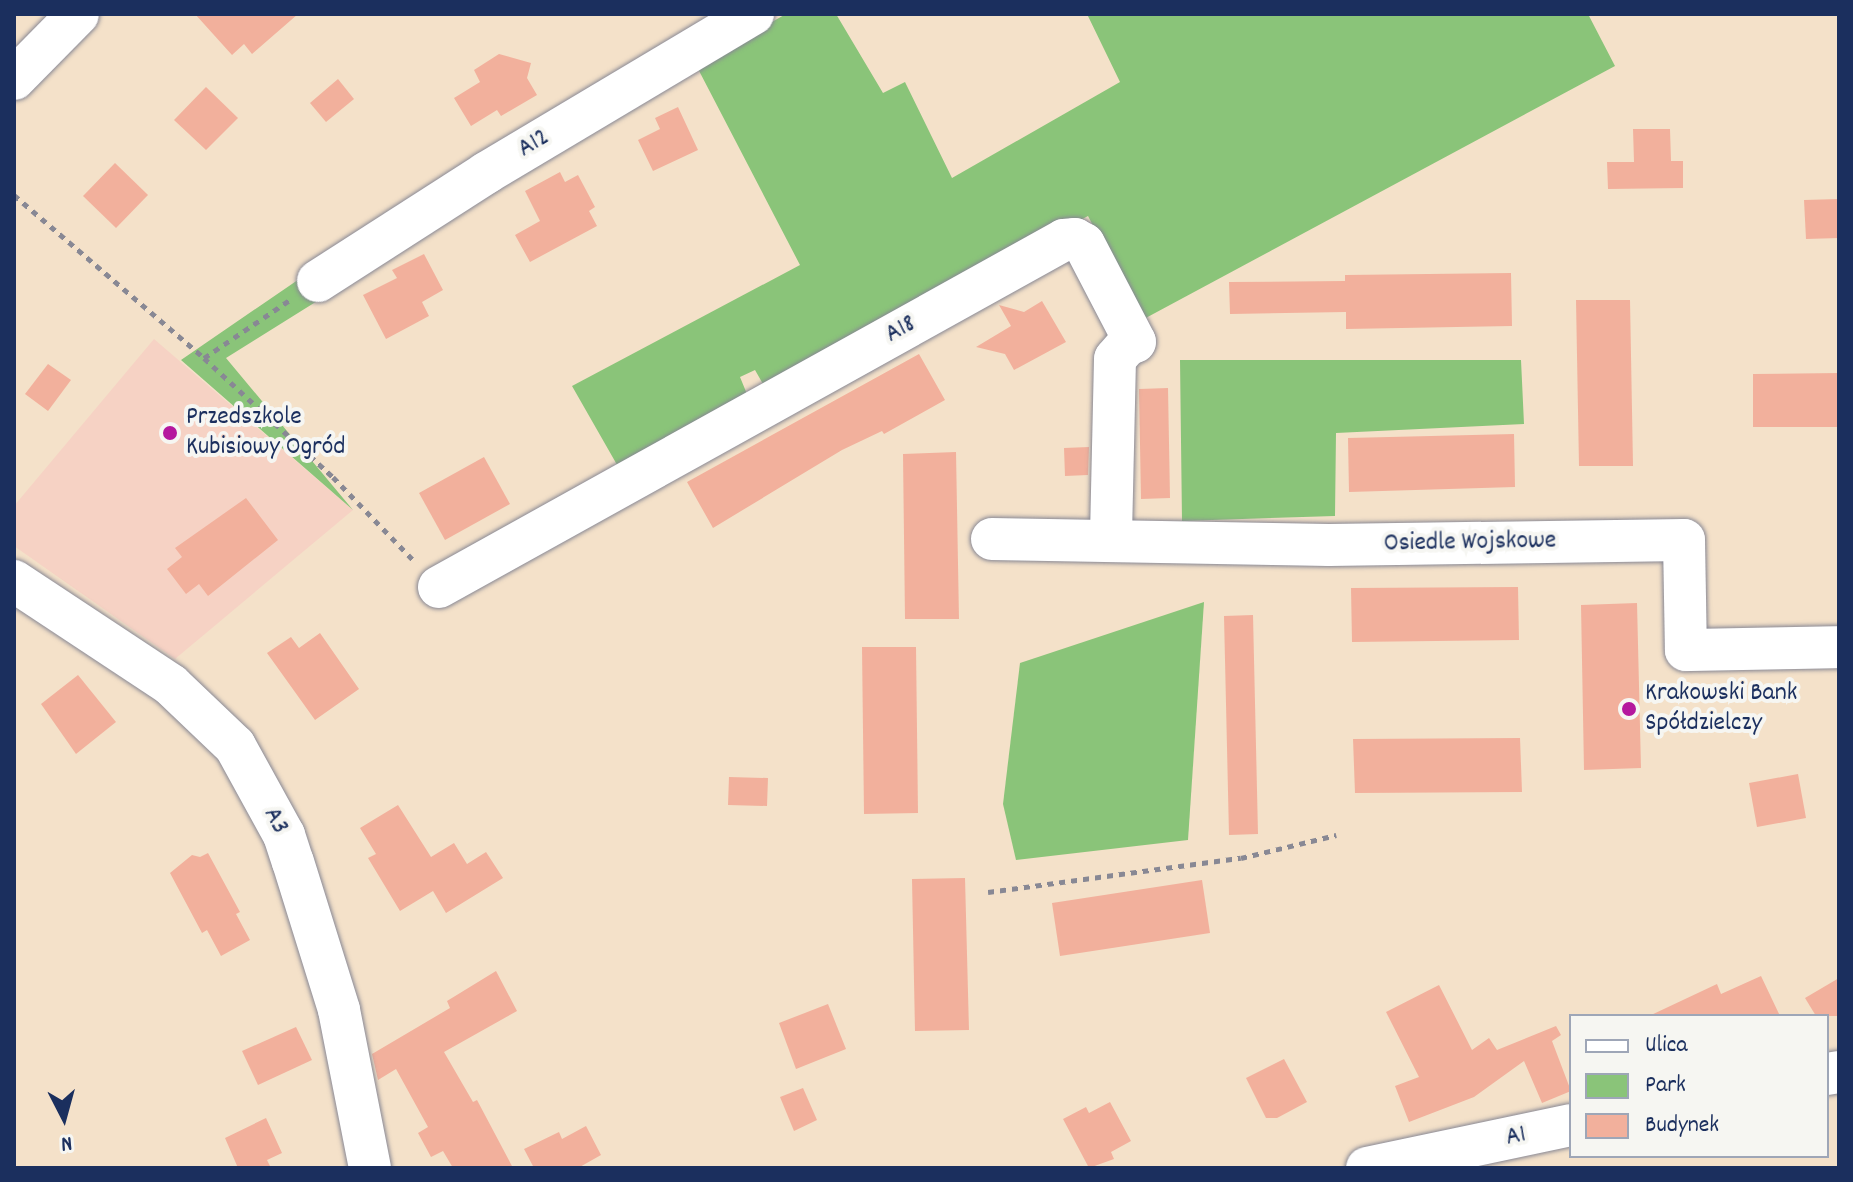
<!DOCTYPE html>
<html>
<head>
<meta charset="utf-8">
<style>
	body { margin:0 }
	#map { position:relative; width:1853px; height:1182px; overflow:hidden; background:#f4e1c9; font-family:Dekko,sans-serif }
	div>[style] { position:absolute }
	.built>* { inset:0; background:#f6d2c4 }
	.green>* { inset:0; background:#8ac479 }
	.building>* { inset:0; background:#f2b09c }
	.path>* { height:5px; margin-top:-2.5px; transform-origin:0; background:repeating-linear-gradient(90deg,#888894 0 6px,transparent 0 12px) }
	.roads { filter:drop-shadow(0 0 2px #888894) drop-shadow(0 0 2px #888894) }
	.minor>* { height:42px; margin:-21px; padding:0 21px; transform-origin:21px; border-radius:21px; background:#fff }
	.dots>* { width:22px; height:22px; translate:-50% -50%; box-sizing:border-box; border:4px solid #f6f6f2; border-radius:50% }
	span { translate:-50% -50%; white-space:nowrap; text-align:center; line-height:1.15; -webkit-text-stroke:8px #f6f6f2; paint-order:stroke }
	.street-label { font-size:26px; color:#1b2f5e }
	.poi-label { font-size:26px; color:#1b2f5e }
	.left { translate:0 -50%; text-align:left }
	.frame { position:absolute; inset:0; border:16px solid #1b2f5e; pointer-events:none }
	.legend { position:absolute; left:1569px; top:1014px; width:260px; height:144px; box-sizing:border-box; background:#f6f6f2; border:2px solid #9ea6b7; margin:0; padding:10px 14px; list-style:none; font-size:24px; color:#1b2f5e }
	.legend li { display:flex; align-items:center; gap:16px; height:40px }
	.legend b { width:40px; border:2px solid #9ea6b7 }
	.north { position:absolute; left:24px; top:1078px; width:80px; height:80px; -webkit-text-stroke:6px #f6f6f2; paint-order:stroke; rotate:174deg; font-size:22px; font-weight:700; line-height:32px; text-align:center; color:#1b2f5e }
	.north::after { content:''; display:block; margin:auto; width:28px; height:36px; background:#1b2f5e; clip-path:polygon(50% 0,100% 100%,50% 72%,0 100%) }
</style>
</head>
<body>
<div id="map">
	<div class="built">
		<i style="clip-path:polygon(154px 339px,353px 510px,175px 659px,14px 546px,14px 506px)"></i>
	</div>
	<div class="green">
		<i style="clip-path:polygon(786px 14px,836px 14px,883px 93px,905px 82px,952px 178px,1120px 82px,1087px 14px,1588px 14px,1615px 66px,1142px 320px,1088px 216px,767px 391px,755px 370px,740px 377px,749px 399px,620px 470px,572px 386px,800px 265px,696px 65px)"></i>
		<i style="clip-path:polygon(308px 273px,322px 298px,226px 358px,353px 510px,181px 360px)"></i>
		<i style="clip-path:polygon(1180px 360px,1521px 360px,1524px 424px,1336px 433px,1335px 516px,1182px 521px)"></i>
		<i style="clip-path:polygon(1204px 602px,1188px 840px,1016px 860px,1003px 804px,1020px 663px)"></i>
	</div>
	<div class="building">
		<i style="clip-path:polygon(195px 14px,298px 14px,252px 54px,244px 44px,232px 55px)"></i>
		<i style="clip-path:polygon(499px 54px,531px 63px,527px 78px,537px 95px,501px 116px,497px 110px,471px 126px,454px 98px,480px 82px,474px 70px)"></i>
		<i style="clip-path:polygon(338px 79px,354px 99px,326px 122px,310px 103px)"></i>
		<i style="clip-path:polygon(206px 87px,238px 118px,206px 150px,174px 120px)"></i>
		<i style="clip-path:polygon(678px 107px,698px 150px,653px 171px,638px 140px,660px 129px,655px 118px)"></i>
		<i style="clip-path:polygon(1633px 129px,1670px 129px,1671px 161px,1683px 161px,1683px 188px,1608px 189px,1607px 162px,1634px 162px)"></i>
		<i style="clip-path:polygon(115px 163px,148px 195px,116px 228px,83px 196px)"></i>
		<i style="clip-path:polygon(560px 172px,565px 182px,578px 175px,595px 207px,589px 211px,597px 226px,530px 262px,515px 235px,540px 221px,525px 191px)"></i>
		<i style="clip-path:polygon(1839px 199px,1839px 238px,1806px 239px,1804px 200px)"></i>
		<i style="clip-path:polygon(424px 254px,443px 290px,422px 302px,429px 316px,386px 339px,363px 295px,397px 278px,392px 270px)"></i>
		<i style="clip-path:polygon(1511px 273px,1512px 326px,1346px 329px,1346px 312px,1230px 314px,1229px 282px,1345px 281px,1345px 275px)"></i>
		<i style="clip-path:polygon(1576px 300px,1630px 300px,1633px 466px,1579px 466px)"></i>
		<i style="clip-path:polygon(1042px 301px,1066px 342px,1014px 370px,1005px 354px,976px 347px,1011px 326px,999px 305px,1024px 312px)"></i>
		<i style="clip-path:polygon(919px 354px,945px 400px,884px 434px,882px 431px,842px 450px,713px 528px,687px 482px)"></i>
		<i style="clip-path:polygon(48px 364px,71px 380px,48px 411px,25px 394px)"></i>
		<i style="clip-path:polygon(1839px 373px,1839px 427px,1753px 427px,1753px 374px)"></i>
		<i style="clip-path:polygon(1168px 388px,1170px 498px,1141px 499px,1139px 389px)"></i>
		<i style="clip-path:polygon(1514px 434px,1515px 487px,1349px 492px,1348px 438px)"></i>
		<i style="clip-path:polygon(1089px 447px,1088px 475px,1065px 476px,1064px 448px)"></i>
		<i style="clip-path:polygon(956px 452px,959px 619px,905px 619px,903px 454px)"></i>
		<i style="clip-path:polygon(484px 457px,510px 504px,445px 540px,419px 493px)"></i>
		<i style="clip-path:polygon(246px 498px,278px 540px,208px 596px,199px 584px,186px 594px,167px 569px,182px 557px,175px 548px)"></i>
		<i style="clip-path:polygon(1518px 587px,1519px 640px,1352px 642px,1351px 588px)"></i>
		<i style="clip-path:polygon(1637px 603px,1641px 768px,1584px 770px,1581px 605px)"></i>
		<i style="clip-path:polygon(1253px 615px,1258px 834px,1229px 835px,1224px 616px)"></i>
		<i style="clip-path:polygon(320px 633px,359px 689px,315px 720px,267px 653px,291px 637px,299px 648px)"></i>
		<i style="clip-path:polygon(862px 647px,916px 647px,918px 813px,864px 814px)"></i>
		<i style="clip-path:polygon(78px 675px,116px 722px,76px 754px,41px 704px)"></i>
		<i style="clip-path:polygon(1520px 738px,1522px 792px,1355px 793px,1353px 739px)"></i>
		<i style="clip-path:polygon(1798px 774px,1806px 818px,1757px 827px,1749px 783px)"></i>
		<i style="clip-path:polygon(729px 777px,768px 778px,767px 806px,728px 805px)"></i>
		<i style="clip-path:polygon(398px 805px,431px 857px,454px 843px,467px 864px,486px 852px,503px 878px,446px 913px,433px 891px,400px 911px,368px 858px,376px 854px,360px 828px)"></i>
		<i style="clip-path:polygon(208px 853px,240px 912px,236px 914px,250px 940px,221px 956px,207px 930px,202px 933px,170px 873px,192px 855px,200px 857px)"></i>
		<i style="clip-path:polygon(965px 878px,969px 1030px,915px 1031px,912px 879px)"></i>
		<i style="clip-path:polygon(1202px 880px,1210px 933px,1060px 956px,1052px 903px)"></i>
		<i style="clip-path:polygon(496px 971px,517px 1011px,444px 1052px,473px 1102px,477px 1100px,513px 1168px,453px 1168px,443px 1151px,431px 1157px,418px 1133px,428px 1127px,396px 1069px,378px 1080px,372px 1054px,450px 1008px,447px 1001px)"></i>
		<i style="clip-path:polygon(1761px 976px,1780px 1016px,1649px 1016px,1717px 984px,1721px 994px)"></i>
		<i style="clip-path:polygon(1839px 978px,1839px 1016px,1816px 1016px,1805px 998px)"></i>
		<i style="clip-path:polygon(1439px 985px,1472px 1050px,1489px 1038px,1497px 1050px,1556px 1026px,1561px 1035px,1552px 1041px,1571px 1091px,1542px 1103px,1524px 1061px,1474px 1097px,1409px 1122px,1395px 1086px,1419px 1077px,1386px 1012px)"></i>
		<i style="clip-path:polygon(828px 1004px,846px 1049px,796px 1069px,779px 1023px)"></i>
		<i style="clip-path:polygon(296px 1027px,312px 1060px,258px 1085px,242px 1051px)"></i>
		<i style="clip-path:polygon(1284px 1059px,1307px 1102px,1277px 1118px,1266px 1118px,1246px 1078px)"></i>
		<i style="clip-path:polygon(803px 1088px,817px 1120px,794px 1131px,780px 1097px)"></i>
		<i style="clip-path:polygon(1110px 1102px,1131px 1141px,1111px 1152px,1114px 1159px,1089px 1168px,1063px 1119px,1086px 1107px,1089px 1113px)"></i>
		<i style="clip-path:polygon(266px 1118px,282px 1153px,267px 1160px,271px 1168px,238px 1168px,225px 1138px)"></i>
		<i style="clip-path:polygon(586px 1126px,601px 1155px,578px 1168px,534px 1168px,524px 1149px,559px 1132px,562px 1139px)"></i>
	</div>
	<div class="path">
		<i style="left:14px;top:195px;width:250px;rotate:40.6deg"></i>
		<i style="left:204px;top:358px;width:105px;rotate:-34.1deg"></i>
		<i style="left:204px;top:358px;width:176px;rotate:42.7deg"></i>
		<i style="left:333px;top:477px;width:120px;rotate:46deg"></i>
		<i style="left:988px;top:892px;width:255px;rotate:-7.7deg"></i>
		<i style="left:1241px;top:858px;width:98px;rotate:-13.6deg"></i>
	</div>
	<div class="roads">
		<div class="minor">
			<i style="left:14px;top:79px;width:91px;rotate:-45.4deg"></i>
			<i style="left:318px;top:281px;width:200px;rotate:-32.7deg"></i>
			<i style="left:486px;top:173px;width:311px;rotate:-30.8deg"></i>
			<i style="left:992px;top:539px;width:337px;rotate:1deg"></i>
			<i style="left:1329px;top:545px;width:355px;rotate:-0.8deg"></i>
			<i style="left:1684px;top:540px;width:110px;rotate:89deg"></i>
			<i style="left:1686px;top:650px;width:153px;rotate:-1.1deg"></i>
			<i style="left:14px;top:581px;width:188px;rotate:33.5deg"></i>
			<i style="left:171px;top:685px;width:88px;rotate:43.6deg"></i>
			<i style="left:235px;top:746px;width:102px;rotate:61.2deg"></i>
			<i style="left:284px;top:835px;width:28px;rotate:72deg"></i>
			<i style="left:293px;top:862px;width:155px;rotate:72.7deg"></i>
			<i style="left:339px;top:1010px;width:161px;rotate:78.9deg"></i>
			<i style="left:439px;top:587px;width:715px;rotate:-29.04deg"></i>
			<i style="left:1064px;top:240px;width:11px;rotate:-5deg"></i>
			<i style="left:1075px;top:239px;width:10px;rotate:29deg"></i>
			<i style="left:1084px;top:244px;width:110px;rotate:62.5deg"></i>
			<i style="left:1135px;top:342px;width:9px;rotate:159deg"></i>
			<i style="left:1127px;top:345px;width:18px;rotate:131deg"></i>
			<i style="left:1115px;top:359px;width:182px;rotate:91.3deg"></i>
			<i style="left:1827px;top:1074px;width:12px;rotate:-9deg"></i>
			<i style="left:1367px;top:1168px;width:208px;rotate:-11.9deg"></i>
		</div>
	</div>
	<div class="dots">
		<i style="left:170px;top:433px;background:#b5179e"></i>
		<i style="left:1629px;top:709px;background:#b5179e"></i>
	</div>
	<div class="street-label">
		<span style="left:534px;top:144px;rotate:-31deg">A12</span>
		<span style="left:901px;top:330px;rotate:-29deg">A18</span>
		<span style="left:1470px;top:543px;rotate:-1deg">Osiedle Wojskowe</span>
		<span style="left:275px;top:821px;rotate:63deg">A3</span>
		<span style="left:1516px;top:1137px;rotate:-12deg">A1</span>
	</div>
	<div class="poi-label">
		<span class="left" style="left:186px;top:433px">Przedszkole<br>Kubisiowy Ogród</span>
		<span class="left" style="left:1645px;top:709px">Krakowski Bank<br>Spółdzielczy</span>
	</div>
	<div class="frame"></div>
	<ul class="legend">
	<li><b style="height:10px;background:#fff"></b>Ulica</li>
	<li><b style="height:22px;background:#8ac479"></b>Park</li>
	<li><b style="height:22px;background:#f2b09c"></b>Budynek</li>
	</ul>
	<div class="north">N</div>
</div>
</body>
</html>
